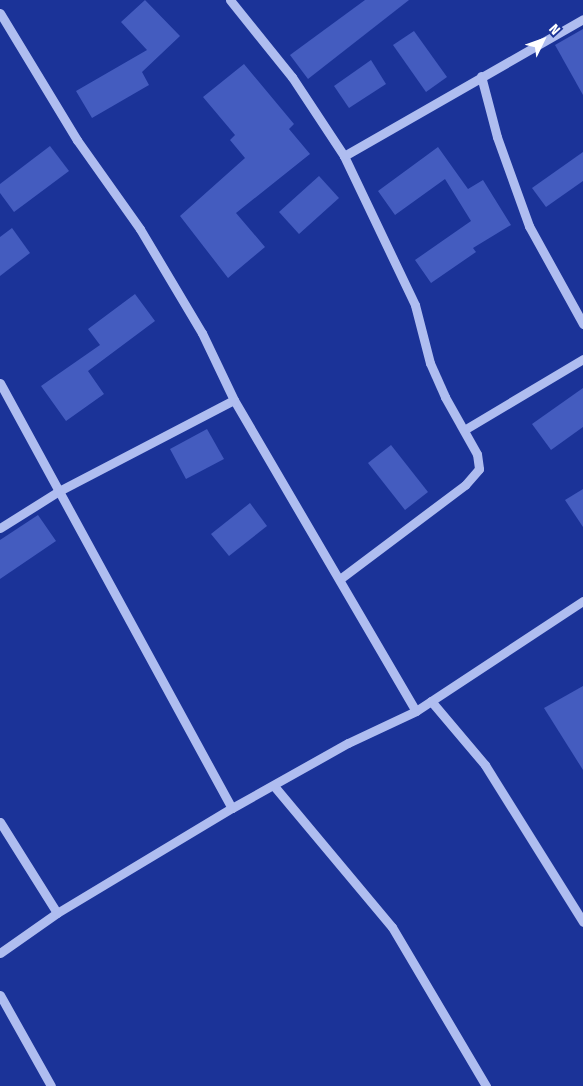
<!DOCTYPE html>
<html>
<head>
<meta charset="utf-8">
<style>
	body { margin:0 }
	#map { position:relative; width:583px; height:1086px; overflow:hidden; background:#1b3398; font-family:"Fira Sans Condensed",sans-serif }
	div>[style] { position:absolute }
	.building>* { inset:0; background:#445cbf }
	.minor>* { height:9px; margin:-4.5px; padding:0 4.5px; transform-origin:4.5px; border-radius:4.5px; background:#afbdf0 }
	span { translate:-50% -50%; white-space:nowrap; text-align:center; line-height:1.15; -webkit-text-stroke:4px #1b3398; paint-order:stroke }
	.north { position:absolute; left:518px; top:15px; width:50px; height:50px; -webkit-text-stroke:4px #1b3398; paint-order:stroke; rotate:48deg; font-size:14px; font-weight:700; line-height:20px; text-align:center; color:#fff }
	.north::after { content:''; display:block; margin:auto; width:18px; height:22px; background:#fff; clip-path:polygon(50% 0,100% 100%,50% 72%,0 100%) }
</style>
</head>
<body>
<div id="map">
	<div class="building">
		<i style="clip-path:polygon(145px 0,180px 36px,142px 72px,149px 85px,92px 118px,76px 91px,147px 50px,121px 22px)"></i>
		<i style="clip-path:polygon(365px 0,409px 0,308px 79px,290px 55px)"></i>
		<i style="clip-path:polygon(583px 29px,583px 95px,555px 45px)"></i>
		<i style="clip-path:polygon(414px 31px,447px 77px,426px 92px,393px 45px)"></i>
		<i style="clip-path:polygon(371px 60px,386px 84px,349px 108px,334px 86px)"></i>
		<i style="clip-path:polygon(244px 64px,294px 124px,289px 129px,310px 154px,236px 213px,265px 247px,228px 278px,180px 216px,245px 158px,230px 140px,235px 135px,203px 97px)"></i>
		<i style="clip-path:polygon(50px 146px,69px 171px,14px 212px,0 193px,0 184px)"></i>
		<i style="clip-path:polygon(438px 147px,468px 189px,483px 180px,511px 225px,473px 248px,476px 252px,431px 283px,415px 260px,471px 221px,445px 179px,395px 215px,378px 191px)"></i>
		<i style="clip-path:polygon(583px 152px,583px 181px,546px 207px,532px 188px)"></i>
		<i style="clip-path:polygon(319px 176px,339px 198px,299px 234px,279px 212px)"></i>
		<i style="clip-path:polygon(12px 228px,30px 253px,0 276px,0 237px)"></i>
		<i style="clip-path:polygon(135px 294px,155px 321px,88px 371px,104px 394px,66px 421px,41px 386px,100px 345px,88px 329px)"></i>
		<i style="clip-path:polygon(583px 388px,583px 427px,551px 450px,532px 424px)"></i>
		<i style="clip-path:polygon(207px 429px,224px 459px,186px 479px,170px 449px)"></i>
		<i style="clip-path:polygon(391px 445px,428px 492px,405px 510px,368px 463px)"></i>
		<i style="clip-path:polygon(583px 489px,583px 527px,565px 500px)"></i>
		<i style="clip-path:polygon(250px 503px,267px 526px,229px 556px,211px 534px)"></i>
		<i style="clip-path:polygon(38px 515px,56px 541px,0 579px,0 540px)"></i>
		<i style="clip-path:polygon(583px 686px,583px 770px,544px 708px)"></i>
	</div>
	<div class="minor">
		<i style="left:230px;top:0;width:99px;rotate:51.2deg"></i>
		<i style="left:292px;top:77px;width:95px;rotate:56.6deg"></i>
		<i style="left:344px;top:156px;width:165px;rotate:64.5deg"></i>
		<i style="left:415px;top:305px;width:60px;rotate:75.5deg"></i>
		<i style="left:430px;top:363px;width:37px;rotate:66deg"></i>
		<i style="left:445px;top:397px;width:65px;rotate:60.7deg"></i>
		<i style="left:477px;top:454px;width:15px;rotate:82deg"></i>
		<i style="left:479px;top:469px;width:21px;rotate:131deg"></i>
		<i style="left:465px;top:485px;width:155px;rotate:143.1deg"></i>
		<i style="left:0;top:13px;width:149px;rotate:58.8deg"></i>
		<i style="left:77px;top:140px;width:109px;rotate:54.7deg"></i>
		<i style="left:140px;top:229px;width:121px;rotate:59.2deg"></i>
		<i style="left:202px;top:333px;width:74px;rotate:64.5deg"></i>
		<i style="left:234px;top:400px;width:360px;rotate:59.7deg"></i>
		<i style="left:481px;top:76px;width:63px;rotate:75.3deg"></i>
		<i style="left:497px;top:137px;width:95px;rotate:70.2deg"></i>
		<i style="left:529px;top:226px;width:112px;rotate:61.1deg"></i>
		<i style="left:344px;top:156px;width:275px;rotate:-29.8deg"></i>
		<i style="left:0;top:383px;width:484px;rotate:61.4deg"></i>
		<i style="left:464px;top:430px;width:139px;rotate:-30.8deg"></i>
		<i style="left:0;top:528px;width:70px;rotate:-32.1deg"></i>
		<i style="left:59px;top:491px;width:197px;rotate:-27.5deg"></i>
		<i style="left:431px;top:701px;width:84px;rotate:49.8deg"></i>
		<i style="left:485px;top:765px;width:185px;rotate:58deg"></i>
		<i style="left:274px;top:786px;width:184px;rotate:50.1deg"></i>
		<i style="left:392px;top:927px;width:185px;rotate:59.4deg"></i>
		<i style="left:0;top:822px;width:107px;rotate:57.9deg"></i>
		<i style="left:0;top:953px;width:70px;rotate:-35.1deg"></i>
		<i style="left:57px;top:913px;width:204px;rotate:-31deg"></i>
		<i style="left:232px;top:808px;width:133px;rotate:-29.3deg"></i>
		<i style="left:348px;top:743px;width:75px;rotate:-25.2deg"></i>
		<i style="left:416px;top:711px;width:200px;rotate:-33.4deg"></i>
		<i style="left:0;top:995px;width:104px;rotate:60.7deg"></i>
	</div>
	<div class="north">N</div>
</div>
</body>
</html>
